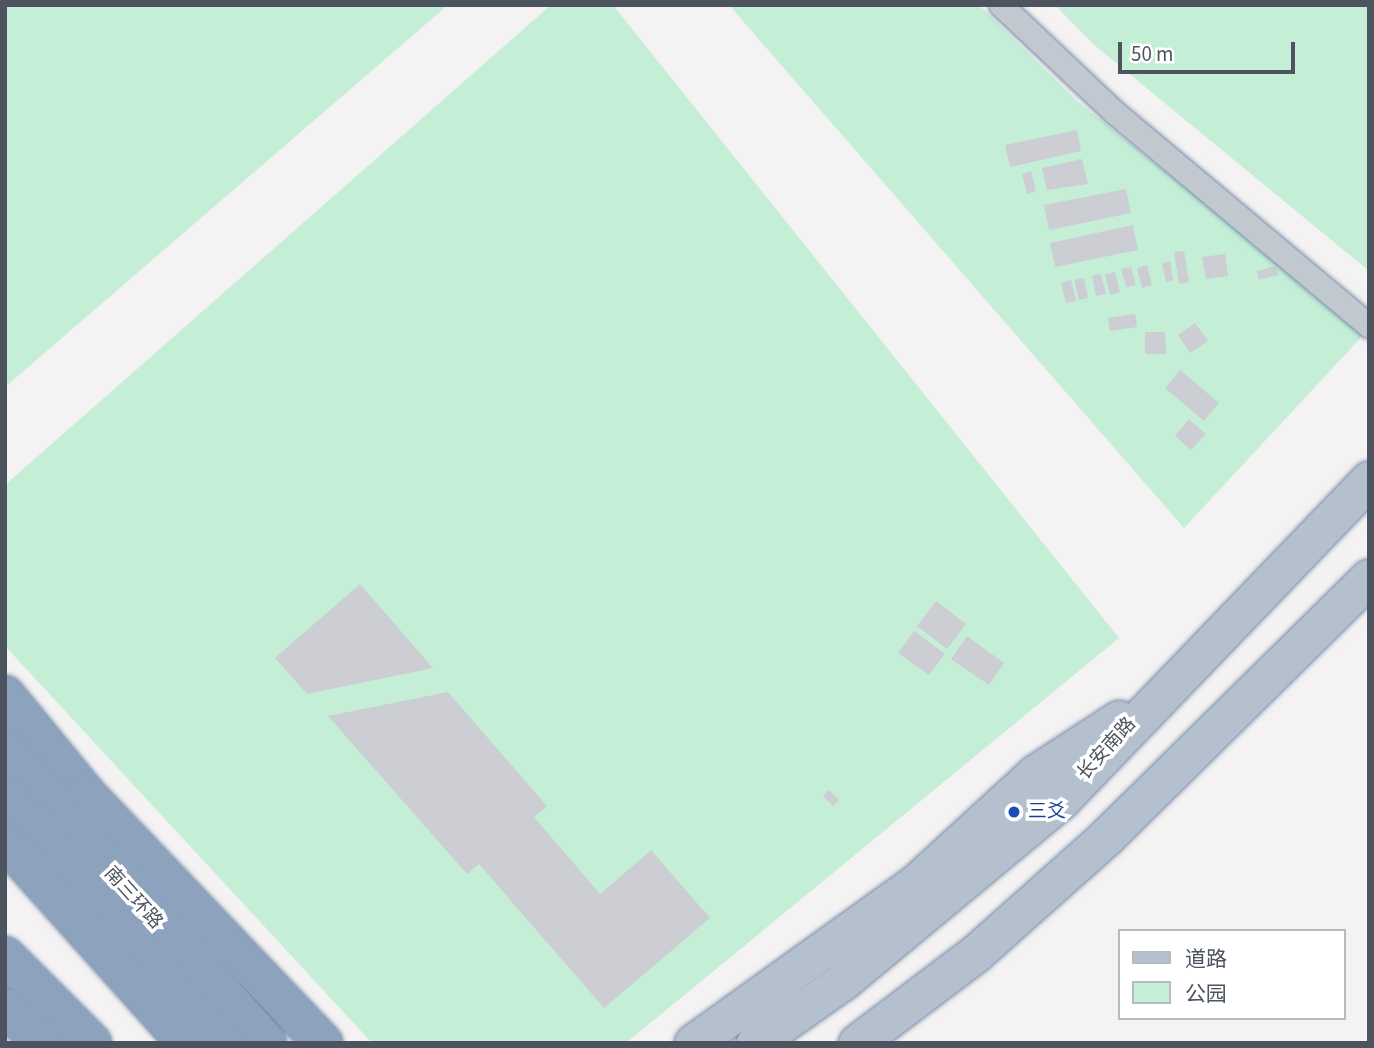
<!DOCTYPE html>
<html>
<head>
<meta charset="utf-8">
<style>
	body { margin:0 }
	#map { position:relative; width:1374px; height:1048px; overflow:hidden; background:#f4f2f2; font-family:"Source Sans 3","Noto Sans SC",sans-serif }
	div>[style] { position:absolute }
	.green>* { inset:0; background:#c5eed7 }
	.building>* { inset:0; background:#ccced4 }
	.roads { filter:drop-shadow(0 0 2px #788da9) drop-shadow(0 0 2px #788da9) }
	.street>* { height:23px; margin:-11.5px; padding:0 11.5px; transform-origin:11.5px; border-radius:11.5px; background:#c1c8d0 }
	.primary>* { height:37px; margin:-18.5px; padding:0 18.5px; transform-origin:18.5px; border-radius:18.5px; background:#b4c0ce }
	.highway>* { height:38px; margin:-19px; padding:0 19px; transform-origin:19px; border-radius:19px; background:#8da2bd }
	.dots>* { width:19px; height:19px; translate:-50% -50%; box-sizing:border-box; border:4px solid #fff; border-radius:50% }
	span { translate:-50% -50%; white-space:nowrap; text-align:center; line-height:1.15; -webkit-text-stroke:7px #fff; paint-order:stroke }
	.street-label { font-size:19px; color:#4b545f }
	.transit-label { font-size:19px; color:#164399 }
	.left { translate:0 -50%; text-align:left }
	.frame { position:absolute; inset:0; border:7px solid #4b545f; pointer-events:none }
	.legend { position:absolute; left:1118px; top:929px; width:228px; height:91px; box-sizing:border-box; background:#fff; border:2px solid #b7bbbf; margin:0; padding:9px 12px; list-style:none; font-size:21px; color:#4b545f }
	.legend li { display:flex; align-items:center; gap:14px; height:35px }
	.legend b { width:35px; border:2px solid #b7bbbf }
	.scale { position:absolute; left:1118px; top:42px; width:177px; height:32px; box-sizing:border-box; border:4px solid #4b545f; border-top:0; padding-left:9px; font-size:21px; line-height:24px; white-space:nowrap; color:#4b545f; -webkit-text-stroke:5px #fff; paint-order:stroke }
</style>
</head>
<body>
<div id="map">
	<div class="green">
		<i style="clip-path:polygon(5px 5px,448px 5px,5px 387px)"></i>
		<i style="clip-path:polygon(551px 5px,613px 5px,1119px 638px,626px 1043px,372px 1043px,5px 646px,5px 485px)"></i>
		<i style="clip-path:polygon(729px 5px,979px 5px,1077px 101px,1366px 332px,1184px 528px)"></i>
		<i style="clip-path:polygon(1055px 5px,1369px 5px,1369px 271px,1093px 44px)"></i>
	</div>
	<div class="building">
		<i style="clip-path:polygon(1077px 130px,1081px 151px,1010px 167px,1005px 145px)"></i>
		<i style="clip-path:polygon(1082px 159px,1088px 184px,1047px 190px,1042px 168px)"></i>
		<i style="clip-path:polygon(1031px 171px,1036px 191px,1027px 194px,1022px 174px)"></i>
		<i style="clip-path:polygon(1126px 189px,1131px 213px,1049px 230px,1044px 205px)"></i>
		<i style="clip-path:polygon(1133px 225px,1138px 250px,1055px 267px,1050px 243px)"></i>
		<i style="clip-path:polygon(1184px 251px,1189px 282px,1179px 284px,1174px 252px)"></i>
		<i style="clip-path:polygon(1225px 254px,1228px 276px,1206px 279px,1202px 257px)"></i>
		<i style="clip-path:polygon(1170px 261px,1173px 280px,1166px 282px,1162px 263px)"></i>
		<i style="clip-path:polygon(1147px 265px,1152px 285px,1142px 288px,1137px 268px)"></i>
		<i style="clip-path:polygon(1276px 266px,1278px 275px,1259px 280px,1257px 271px)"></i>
		<i style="clip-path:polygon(1131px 267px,1136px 285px,1126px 287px,1121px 269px)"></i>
		<i style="clip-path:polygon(1115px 272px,1120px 292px,1110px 295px,1105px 275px)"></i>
		<i style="clip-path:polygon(1101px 274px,1106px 294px,1096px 296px,1092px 276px)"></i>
		<i style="clip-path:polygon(1084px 278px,1088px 298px,1079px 300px,1074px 280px)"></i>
		<i style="clip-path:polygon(1071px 280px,1076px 301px,1066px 303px,1061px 283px)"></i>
		<i style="clip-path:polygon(1135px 314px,1137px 327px,1110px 331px,1108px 318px)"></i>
		<i style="clip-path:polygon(1195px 323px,1208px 341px,1190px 353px,1178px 335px)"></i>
		<i style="clip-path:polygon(1145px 332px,1165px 332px,1166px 354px,1145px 354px)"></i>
		<i style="clip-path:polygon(1180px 370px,1219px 403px,1204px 421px,1165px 388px)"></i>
		<i style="clip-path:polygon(1189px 419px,1206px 434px,1191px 450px,1175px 436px)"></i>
		<i style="clip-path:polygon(360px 584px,433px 668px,307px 694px,275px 658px)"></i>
		<i style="clip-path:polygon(936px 601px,966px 624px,947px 649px,917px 626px)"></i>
		<i style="clip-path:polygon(914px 631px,945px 654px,929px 675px,898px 653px)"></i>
		<i style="clip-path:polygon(967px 636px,1004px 663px,989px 685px,951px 659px)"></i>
		<i style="clip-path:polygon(448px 692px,547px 806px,534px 817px,600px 894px,651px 850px,710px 918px,604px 1008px,479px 864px,467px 874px,328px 716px)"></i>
		<i style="clip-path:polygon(829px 790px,839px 800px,833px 806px,823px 796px)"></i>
	</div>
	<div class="roads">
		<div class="street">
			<i style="left:1001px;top:5px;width:154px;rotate:43.4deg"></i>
			<i style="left:1113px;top:111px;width:334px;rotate:40deg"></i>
		</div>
		<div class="primary">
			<i style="left:693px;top:1043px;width:276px;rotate:-35.7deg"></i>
			<i style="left:917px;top:882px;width:161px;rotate:-42.5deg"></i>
			<i style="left:1036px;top:773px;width:99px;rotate:-33deg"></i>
			<i style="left:755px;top:1043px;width:108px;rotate:-35.2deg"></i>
			<i style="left:843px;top:981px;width:282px;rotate:-39.7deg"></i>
			<i style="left:1060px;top:801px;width:446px;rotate:-46.1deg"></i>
			<i style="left:857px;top:1043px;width:149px;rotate:-37.1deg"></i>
			<i style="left:976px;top:953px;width:174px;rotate:-41.7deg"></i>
			<i style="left:1106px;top:837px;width:369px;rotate:-44.6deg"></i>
		</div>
		<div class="highway">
			<i style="left:5px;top:695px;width:128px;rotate:50.7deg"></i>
			<i style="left:86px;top:794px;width:344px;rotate:46.4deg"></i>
			<i style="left:5px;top:747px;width:395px;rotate:48.5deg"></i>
			<i style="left:5px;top:795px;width:332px;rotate:48.4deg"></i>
			<i style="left:5px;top:841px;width:271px;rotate:48.1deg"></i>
			<i style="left:5px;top:956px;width:123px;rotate:45deg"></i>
			<i style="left:5px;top:1008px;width:52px;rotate:41.9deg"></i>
		</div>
	</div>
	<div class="dots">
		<i style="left:1014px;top:812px;background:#1a4fb4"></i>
	</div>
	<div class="street-label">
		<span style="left:1107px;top:749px;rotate:-48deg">长安南路</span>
		<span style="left:133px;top:898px;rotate:48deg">南三环路</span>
	</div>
	<div class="transit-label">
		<span class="left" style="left:1028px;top:812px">三爻</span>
	</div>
	<div class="frame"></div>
	<ul class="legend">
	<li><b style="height:9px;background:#b4c0ce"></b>道路</li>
	<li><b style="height:19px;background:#c5eed7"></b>公园</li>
	</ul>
	<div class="scale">50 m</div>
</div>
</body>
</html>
